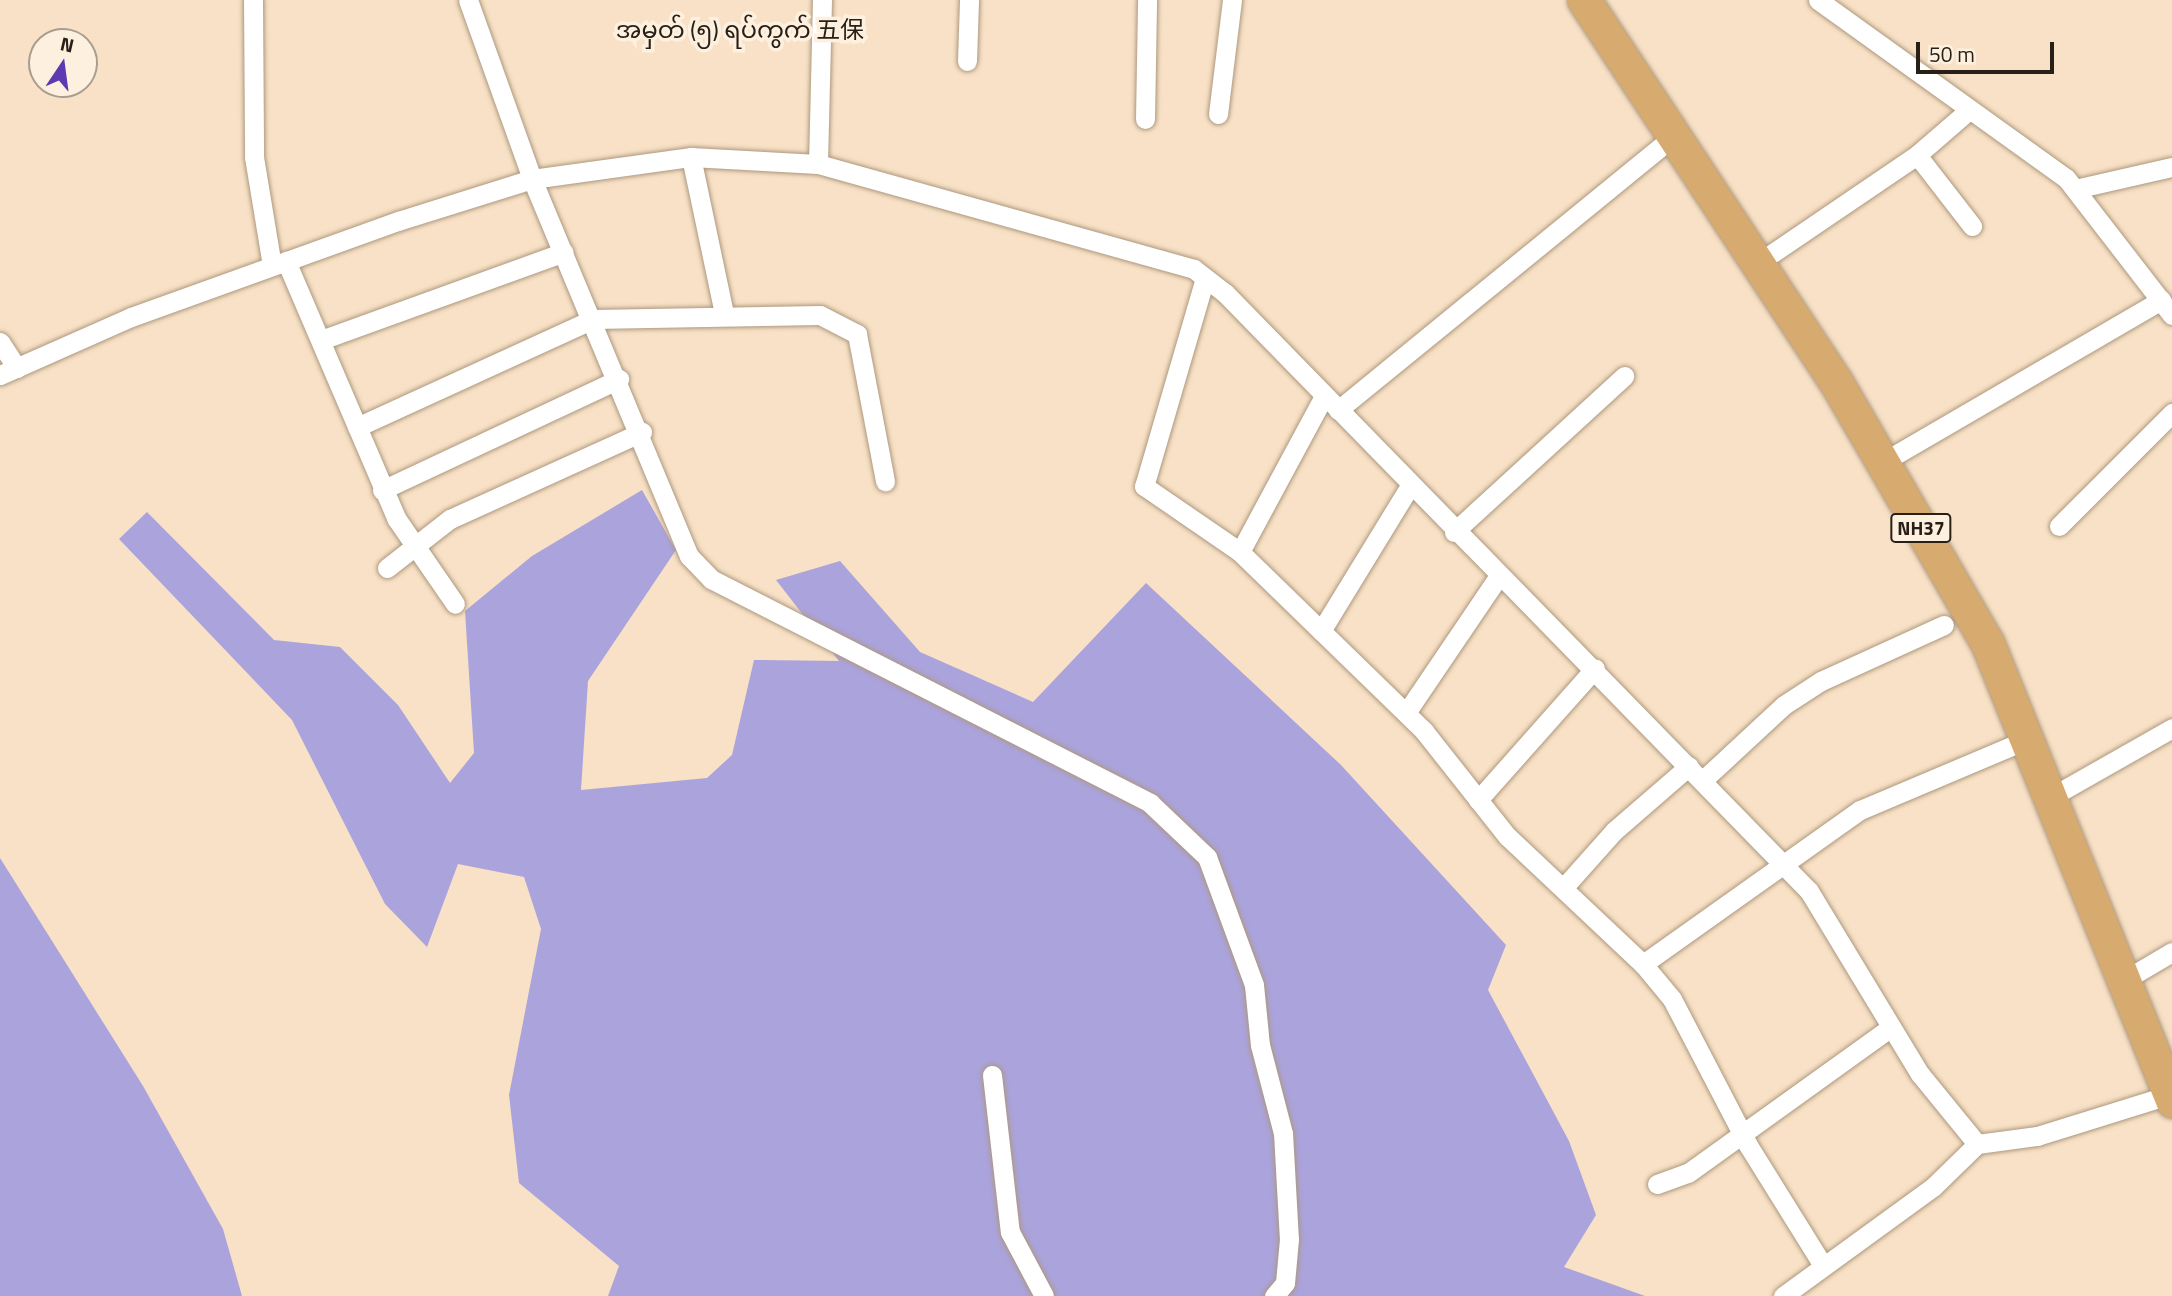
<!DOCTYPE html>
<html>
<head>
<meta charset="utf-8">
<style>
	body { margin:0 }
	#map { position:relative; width:2172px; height:1296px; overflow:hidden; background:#f8e1c6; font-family:"Titillium Web","Noto Sans SC","Noto Sans Myanmar",sans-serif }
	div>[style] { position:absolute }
	.forest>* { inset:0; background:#aba3dc }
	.roads { filter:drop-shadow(0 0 2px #ad987e) drop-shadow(0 0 2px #ad987e) }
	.minor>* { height:19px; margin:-9.5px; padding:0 9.5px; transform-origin:9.5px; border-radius:9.5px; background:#fff }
	.trunk>* { height:33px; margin:-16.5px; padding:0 16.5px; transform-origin:16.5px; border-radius:16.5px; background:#d7aa70 }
	span { translate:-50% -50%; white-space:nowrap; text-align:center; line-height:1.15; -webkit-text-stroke:7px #fef0df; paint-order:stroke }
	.shield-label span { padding:2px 5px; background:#fef0df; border:2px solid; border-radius:5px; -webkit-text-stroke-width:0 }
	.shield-label { font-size:19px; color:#282016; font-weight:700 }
	.quarter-label { font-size:24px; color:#282016 }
	.north { position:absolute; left:28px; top:28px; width:70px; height:70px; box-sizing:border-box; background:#fef0df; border:2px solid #a89d8f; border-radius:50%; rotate:13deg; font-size:19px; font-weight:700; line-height:28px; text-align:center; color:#282016 }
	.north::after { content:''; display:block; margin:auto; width:24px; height:32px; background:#5c3ab2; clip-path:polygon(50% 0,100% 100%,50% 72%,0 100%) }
	.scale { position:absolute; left:1916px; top:42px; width:138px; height:32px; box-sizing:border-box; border:4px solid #282016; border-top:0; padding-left:9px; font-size:21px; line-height:24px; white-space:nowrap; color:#282016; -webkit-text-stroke:5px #fef0df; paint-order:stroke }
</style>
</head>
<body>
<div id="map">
	<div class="forest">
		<i style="clip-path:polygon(642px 490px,676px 550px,588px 681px,581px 790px,707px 778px,732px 755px,754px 660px,839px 661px,776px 580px,840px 561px,920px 652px,1033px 702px,1146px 583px,1341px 765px,1506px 945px,1488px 990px,1569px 1141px,1596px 1215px,1564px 1267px,1645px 1296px,608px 1296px,619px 1266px,519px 1183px,509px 1095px,541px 929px,524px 877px,458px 864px,427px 947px,385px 904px,292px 720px,119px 539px,147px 512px,274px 640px,340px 647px,398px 705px,450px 783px,474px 753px,465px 611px,532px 556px)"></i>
		<i style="clip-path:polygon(0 858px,143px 1086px,223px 1229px,242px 1296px,0 1296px)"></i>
	</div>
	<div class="roads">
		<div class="minor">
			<i style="left:253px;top:0;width:157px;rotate:89.6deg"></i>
			<i style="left:254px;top:157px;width:110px;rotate:80.6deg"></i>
			<i style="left:468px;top:0;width:190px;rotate:70.3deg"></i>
			<i style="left:532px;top:179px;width:408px;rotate:67.4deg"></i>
			<i style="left:689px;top:556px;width:32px;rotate:46deg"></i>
			<i style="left:711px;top:579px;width:493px;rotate:27deg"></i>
			<i style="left:1150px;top:803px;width:79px;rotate:43.5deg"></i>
			<i style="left:1207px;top:857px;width:136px;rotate:69.8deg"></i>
			<i style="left:1254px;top:985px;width:60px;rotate:84.3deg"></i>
			<i style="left:1260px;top:1045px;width:91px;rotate:75.4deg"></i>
			<i style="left:1283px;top:1133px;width:106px;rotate:86.8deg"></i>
			<i style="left:1289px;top:1239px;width:44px;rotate:95.2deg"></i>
			<i style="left:1285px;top:1283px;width:17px;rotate:130deg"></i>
			<i style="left:1818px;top:0;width:305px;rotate:35.7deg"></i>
			<i style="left:2066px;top:178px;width:173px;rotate:52.3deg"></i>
			<i style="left:967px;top:61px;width:61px;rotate:-88.1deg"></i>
			<i style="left:1218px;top:114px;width:115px;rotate:-83deg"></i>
			<i style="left:1145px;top:119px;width:119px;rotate:-89deg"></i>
			<i style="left:1917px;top:155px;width:90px;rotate:52.2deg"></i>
			<i style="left:691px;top:157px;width:160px;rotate:78.1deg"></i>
			<i style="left:818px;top:164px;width:164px;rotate:-88.6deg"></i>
			<i style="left:2075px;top:189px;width:99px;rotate:-12.8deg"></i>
			<i style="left:286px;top:261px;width:280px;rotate:66.8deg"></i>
			<i style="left:396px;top:518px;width:104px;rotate:55.5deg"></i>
			<i style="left:1758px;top:263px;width:192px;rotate:-34.2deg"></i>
			<i style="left:1917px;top:155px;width:69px;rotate:-40.9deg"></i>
			<i style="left:1205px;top:278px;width:217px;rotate:106.3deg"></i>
			<i style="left:1144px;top:486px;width:116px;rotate:34.5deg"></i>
			<i style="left:1240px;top:552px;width:257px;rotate:44.2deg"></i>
			<i style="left:1424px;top:731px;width:134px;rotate:51.7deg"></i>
			<i style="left:1507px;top:836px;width:187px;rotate:43.3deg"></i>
			<i style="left:1643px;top:964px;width:45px;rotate:50.4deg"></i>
			<i style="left:1672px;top:999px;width:165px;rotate:62.5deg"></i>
			<i style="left:1748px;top:1145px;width:140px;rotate:58.1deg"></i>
			<i style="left:321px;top:340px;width:258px;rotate:-19.9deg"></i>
			<i style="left:0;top:342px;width:31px;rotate:57deg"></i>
			<i style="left:0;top:375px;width:143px;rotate:-23.9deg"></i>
			<i style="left:131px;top:317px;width:284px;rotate:-19.8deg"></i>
			<i style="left:398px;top:221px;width:140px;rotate:-17.4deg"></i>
			<i style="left:532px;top:179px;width:161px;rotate:-7.9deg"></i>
			<i style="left:691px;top:157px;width:127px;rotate:3.2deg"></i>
			<i style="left:818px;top:164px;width:390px;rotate:15.6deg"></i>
			<i style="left:1194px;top:269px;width:39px;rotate:38deg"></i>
			<i style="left:1225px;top:293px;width:836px;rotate:45.68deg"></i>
			<i style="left:1809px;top:891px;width:214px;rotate:58.8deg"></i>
			<i style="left:1920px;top:1074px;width:90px;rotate:50.8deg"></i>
			<i style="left:1338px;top:410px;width:434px;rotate:-39.2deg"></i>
			<i style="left:357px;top:427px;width:260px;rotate:-24.6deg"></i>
			<i style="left:593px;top:319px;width:227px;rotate:-1deg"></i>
			<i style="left:820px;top:315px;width:42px;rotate:27.2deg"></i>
			<i style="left:857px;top:334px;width:150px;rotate:79.2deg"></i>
			<i style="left:1883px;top:462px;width:322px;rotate:-30.2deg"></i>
			<i style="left:382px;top:490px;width:262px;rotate:-25.1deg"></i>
			<i style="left:2059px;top:526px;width:160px;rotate:-45deg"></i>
			<i style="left:1454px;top:532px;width:231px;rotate:-42.5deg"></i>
			<i style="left:1240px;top:552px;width:177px;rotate:-61.7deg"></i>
			<i style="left:387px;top:568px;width:80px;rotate:-37.9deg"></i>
			<i style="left:450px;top:519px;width:211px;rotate:-24.4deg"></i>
			<i style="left:1321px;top:631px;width:170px;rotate:-58.5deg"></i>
			<i style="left:1406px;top:713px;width:164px;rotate:-55.9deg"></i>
			<i style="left:1703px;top:780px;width:110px;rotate:-42.8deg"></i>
			<i style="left:1784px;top:705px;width:44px;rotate:-33deg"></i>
			<i style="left:1821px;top:681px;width:135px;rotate:-24.5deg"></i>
			<i style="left:2049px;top:798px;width:142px;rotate:-29.6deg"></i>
			<i style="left:1478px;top:800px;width:176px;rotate:-48.4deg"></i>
			<i style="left:1565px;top:886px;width:74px;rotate:-48.3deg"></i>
			<i style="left:1614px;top:831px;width:99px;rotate:-40.9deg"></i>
			<i style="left:1643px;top:964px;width:266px;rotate:-35.4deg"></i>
			<i style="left:1860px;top:810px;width:180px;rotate:-22.9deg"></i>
			<i style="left:2121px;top:982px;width:59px;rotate:-30.5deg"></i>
			<i style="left:992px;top:1075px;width:158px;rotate:83.5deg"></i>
			<i style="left:1010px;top:1232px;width:72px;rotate:62deg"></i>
			<i style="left:1657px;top:1184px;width:33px;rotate:-20deg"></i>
			<i style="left:1688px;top:1173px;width:250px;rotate:-35.7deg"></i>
			<i style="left:1783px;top:1296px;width:185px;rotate:-36deg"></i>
			<i style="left:1933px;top:1187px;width:62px;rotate:-44.3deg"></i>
			<i style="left:1977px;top:1144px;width:61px;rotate:-7.6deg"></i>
			<i style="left:2037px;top:1136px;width:138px;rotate:-17.3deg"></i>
		</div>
		<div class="trunk">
			<i style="left:1584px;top:0;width:458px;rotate:56.6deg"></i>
			<i style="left:1836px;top:382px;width:301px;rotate:59.9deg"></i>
			<i style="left:1987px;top:642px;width:495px;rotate:68deg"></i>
		</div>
	</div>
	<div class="shield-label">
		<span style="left:1921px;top:528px">NH37</span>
	</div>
	<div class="quarter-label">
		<span style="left:740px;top:30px">အမှတ် (၅) ရပ်ကွက် 五保</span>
	</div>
	<div class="north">N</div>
	<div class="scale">50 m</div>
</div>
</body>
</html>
